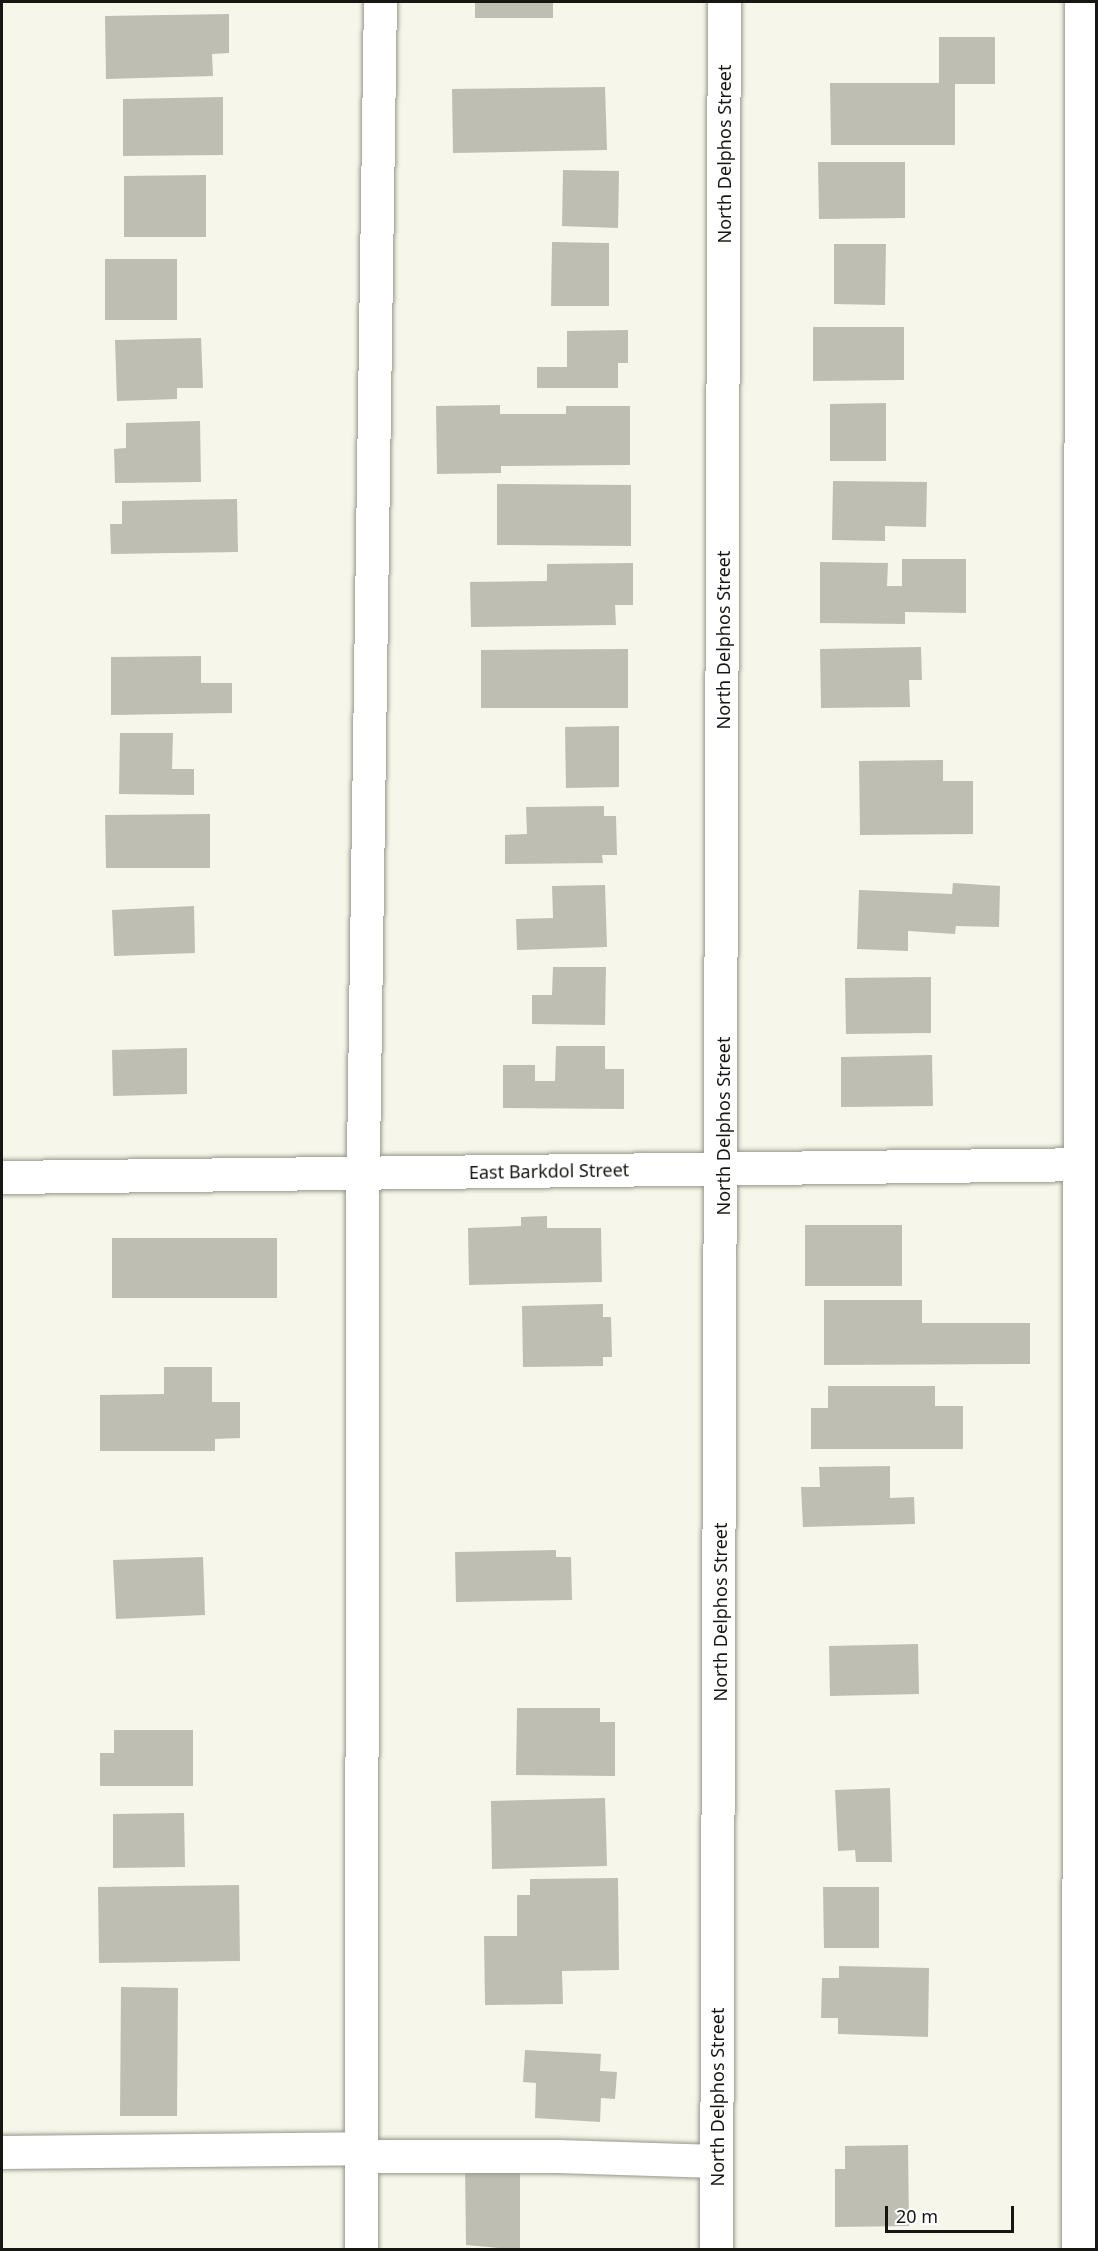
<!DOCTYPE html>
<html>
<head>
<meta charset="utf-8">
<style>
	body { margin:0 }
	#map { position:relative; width:1098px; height:2251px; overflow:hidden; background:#f6f6ea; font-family:"Noto Sans",sans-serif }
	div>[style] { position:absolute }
	.building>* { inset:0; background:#bebeb2 }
	.roads { filter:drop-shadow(0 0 2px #96978b) drop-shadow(0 0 2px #96978b) }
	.minor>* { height:33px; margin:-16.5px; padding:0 16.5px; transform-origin:16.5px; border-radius:16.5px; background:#fff }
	span { translate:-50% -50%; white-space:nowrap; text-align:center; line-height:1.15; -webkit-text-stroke:4.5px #fff; paint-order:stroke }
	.street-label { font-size:18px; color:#161712 }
	.frame { position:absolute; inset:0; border:3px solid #161712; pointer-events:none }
	.scale { position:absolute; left:885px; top:2206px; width:129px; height:27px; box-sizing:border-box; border:3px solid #161712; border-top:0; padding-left:8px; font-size:18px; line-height:21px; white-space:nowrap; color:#161712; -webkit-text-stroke:4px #fff; paint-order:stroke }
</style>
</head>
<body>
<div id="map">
	<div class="building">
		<i style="clip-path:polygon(475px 2px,553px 2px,553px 18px,475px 18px)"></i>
		<i style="clip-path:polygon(229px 14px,229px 53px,212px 54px,213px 76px,106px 79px,105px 16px)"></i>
		<i style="clip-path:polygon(939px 37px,995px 37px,995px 84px,955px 84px,955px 145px,831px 145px,830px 83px,939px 83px)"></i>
		<i style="clip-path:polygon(605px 87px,607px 150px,453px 153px,452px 89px)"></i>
		<i style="clip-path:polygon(223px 97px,223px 155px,123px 156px,123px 99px)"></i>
		<i style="clip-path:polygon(818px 162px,905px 162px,905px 218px,819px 219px)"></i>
		<i style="clip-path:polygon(563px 170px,619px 171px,618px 228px,562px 226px)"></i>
		<i style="clip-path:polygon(206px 175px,206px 237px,124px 237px,124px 176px)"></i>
		<i style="clip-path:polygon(552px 242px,609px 243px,609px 306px,551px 306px)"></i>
		<i style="clip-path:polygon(834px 244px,886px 244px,885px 305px,834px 304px)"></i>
		<i style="clip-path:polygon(105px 259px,177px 259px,177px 320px,105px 320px)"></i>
		<i style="clip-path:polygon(813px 327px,904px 327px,904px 380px,813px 381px)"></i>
		<i style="clip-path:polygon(628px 330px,628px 363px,618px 363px,618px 388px,537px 388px,537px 367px,567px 367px,567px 331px)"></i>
		<i style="clip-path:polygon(201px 338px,203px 388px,177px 388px,177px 399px,117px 401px,115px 340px)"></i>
		<i style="clip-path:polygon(886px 403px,886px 461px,830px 461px,830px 404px)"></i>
		<i style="clip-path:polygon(500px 405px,500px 414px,566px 414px,566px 406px,630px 406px,630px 465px,501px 466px,501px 473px,437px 474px,436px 406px)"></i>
		<i style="clip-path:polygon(200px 421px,201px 482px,115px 483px,114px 449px,126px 448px,126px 423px)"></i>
		<i style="clip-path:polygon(833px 481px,927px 482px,926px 527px,885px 526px,885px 541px,832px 540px)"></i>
		<i style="clip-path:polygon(497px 484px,631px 485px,631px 546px,497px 545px)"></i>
		<i style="clip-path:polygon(237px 499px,238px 552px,111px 554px,110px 524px,122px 524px,122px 501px)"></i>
		<i style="clip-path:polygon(902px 559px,966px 559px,966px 613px,905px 612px,905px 624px,820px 623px,820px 562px,888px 563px,887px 586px,902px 586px)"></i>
		<i style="clip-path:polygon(633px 563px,633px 605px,615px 605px,616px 625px,471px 627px,470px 582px,547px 581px,547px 564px)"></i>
		<i style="clip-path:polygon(921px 647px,922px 680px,909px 680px,910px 707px,821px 708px,820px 649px)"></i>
		<i style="clip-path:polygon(628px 649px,628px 708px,481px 708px,481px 650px)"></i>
		<i style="clip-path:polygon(201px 656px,201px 683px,232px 683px,232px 713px,111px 715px,111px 657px)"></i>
		<i style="clip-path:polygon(619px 726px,619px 787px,566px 788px,565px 727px)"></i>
		<i style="clip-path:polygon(120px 733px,173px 733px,172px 769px,194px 769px,194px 795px,119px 794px)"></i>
		<i style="clip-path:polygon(943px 760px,943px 781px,973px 781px,973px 834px,860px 835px,859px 761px)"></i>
		<i style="clip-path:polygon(604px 806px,604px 816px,616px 816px,617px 855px,602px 855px,603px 863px,505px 864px,505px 835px,527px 834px,526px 807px)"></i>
		<i style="clip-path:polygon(210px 814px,210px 868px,106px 868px,105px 815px)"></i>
		<i style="clip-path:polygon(953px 883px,1000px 886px,999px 927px,956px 926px,955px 934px,908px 931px,908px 951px,857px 949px,859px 890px,952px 894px)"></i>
		<i style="clip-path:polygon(605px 885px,607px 947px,517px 950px,516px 919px,553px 918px,552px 886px)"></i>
		<i style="clip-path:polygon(194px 906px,195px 953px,114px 956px,112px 910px)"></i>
		<i style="clip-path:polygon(553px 967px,606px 967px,605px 1025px,532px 1024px,532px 995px,552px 995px)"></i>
		<i style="clip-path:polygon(931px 977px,931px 1033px,846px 1034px,845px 978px)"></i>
		<i style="clip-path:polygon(556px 1046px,605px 1046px,605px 1069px,624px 1069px,624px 1109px,503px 1108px,503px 1065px,535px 1065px,535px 1081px,555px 1081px)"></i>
		<i style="clip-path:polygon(187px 1048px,187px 1094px,113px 1096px,112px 1050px)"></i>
		<i style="clip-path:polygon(932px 1055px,933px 1106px,841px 1107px,841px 1057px)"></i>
		<i style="clip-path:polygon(547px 1216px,547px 1228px,601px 1228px,602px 1282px,469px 1285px,468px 1228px,521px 1226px,521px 1217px)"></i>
		<i style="clip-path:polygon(805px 1225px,902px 1225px,902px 1286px,805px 1286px)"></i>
		<i style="clip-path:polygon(112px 1238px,277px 1238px,277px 1298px,112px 1298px)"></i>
		<i style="clip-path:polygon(824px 1300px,922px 1300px,922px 1323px,1030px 1323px,1030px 1364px,824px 1365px)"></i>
		<i style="clip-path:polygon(603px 1304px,603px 1317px,611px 1317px,612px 1357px,603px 1357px,603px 1366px,523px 1367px,522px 1306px)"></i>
		<i style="clip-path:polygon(164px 1367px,212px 1367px,212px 1402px,240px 1402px,240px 1438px,215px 1439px,215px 1451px,100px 1451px,100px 1395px,164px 1394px)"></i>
		<i style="clip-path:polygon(828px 1386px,935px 1386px,935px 1406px,963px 1406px,963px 1449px,811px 1449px,811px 1408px,828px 1408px)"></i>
		<i style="clip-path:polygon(890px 1466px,890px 1498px,914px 1497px,915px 1524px,803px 1527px,801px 1487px,820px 1487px,819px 1467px)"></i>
		<i style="clip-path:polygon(556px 1550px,556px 1557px,571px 1557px,572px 1600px,456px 1602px,455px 1552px)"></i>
		<i style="clip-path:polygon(203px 1557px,205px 1615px,116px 1619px,113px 1560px)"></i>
		<i style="clip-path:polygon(918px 1644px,919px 1694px,830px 1696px,829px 1646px)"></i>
		<i style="clip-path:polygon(517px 1708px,600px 1708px,600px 1722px,615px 1722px,615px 1776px,516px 1775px)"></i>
		<i style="clip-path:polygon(114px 1730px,193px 1730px,193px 1786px,100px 1786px,100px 1753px,114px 1753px)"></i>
		<i style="clip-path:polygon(890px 1788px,892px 1862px,856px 1862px,855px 1850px,838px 1851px,835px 1790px)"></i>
		<i style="clip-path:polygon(605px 1798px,607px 1866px,492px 1869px,491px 1801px)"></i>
		<i style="clip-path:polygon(184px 1813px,185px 1867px,113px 1868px,113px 1814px)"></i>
		<i style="clip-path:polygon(618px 1878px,619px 1970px,562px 1971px,563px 2004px,485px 2005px,484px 1936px,517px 1936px,517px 1895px,530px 1895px,530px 1879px)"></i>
		<i style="clip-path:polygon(239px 1885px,240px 1961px,99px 1963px,98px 1887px)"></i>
		<i style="clip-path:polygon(823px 1887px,879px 1887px,879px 1948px,824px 1948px)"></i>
		<i style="clip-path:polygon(839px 1966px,929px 1968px,928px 2037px,838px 2034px,838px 2018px,821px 2018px,822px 1978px,839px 1978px)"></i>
		<i style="clip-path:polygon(121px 1987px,178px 1988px,177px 2116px,120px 2116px)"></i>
		<i style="clip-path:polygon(525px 2050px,601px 2054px,600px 2071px,617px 2072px,615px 2099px,601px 2098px,600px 2122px,535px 2118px,536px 2083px,523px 2082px)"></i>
		<i style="clip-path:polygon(1094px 2130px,1096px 2130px,1096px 2250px,1093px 2250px)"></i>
		<i style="clip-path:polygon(908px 2145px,909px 2226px,835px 2227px,835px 2169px,845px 2169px,845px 2146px)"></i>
		<i style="clip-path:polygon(465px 2163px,520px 2163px,520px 2250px,466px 2245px)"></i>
	</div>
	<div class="roads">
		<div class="minor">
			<i style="left:2px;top:1177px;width:1094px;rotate:-0.68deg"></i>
			<i style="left:2px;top:2152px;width:358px;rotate:-0.6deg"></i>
			<i style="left:360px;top:2156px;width:198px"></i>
			<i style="left:558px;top:2156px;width:158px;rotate:1.8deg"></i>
			<i style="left:361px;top:2250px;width:1026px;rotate:-89.94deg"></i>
			<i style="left:362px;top:1224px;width:1222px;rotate:-89.16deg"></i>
			<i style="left:716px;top:2250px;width:2248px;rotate:-89.8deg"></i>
			<i style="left:1078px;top:2250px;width:2248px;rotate:-89.92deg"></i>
		</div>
	</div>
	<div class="street-label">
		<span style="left:724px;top:154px;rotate:-90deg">North Delphos Street</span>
		<span style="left:723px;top:640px;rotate:-90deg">North Delphos Street</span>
		<span style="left:723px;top:1126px;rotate:-90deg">North Delphos Street</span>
		<span style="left:549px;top:1171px;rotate:-1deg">East Barkdol Street</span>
		<span style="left:720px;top:1612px;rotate:-90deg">North Delphos Street</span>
		<span style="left:717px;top:2097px;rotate:-90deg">North Delphos Street</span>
	</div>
	<div class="frame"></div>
	<div class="scale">20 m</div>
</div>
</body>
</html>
